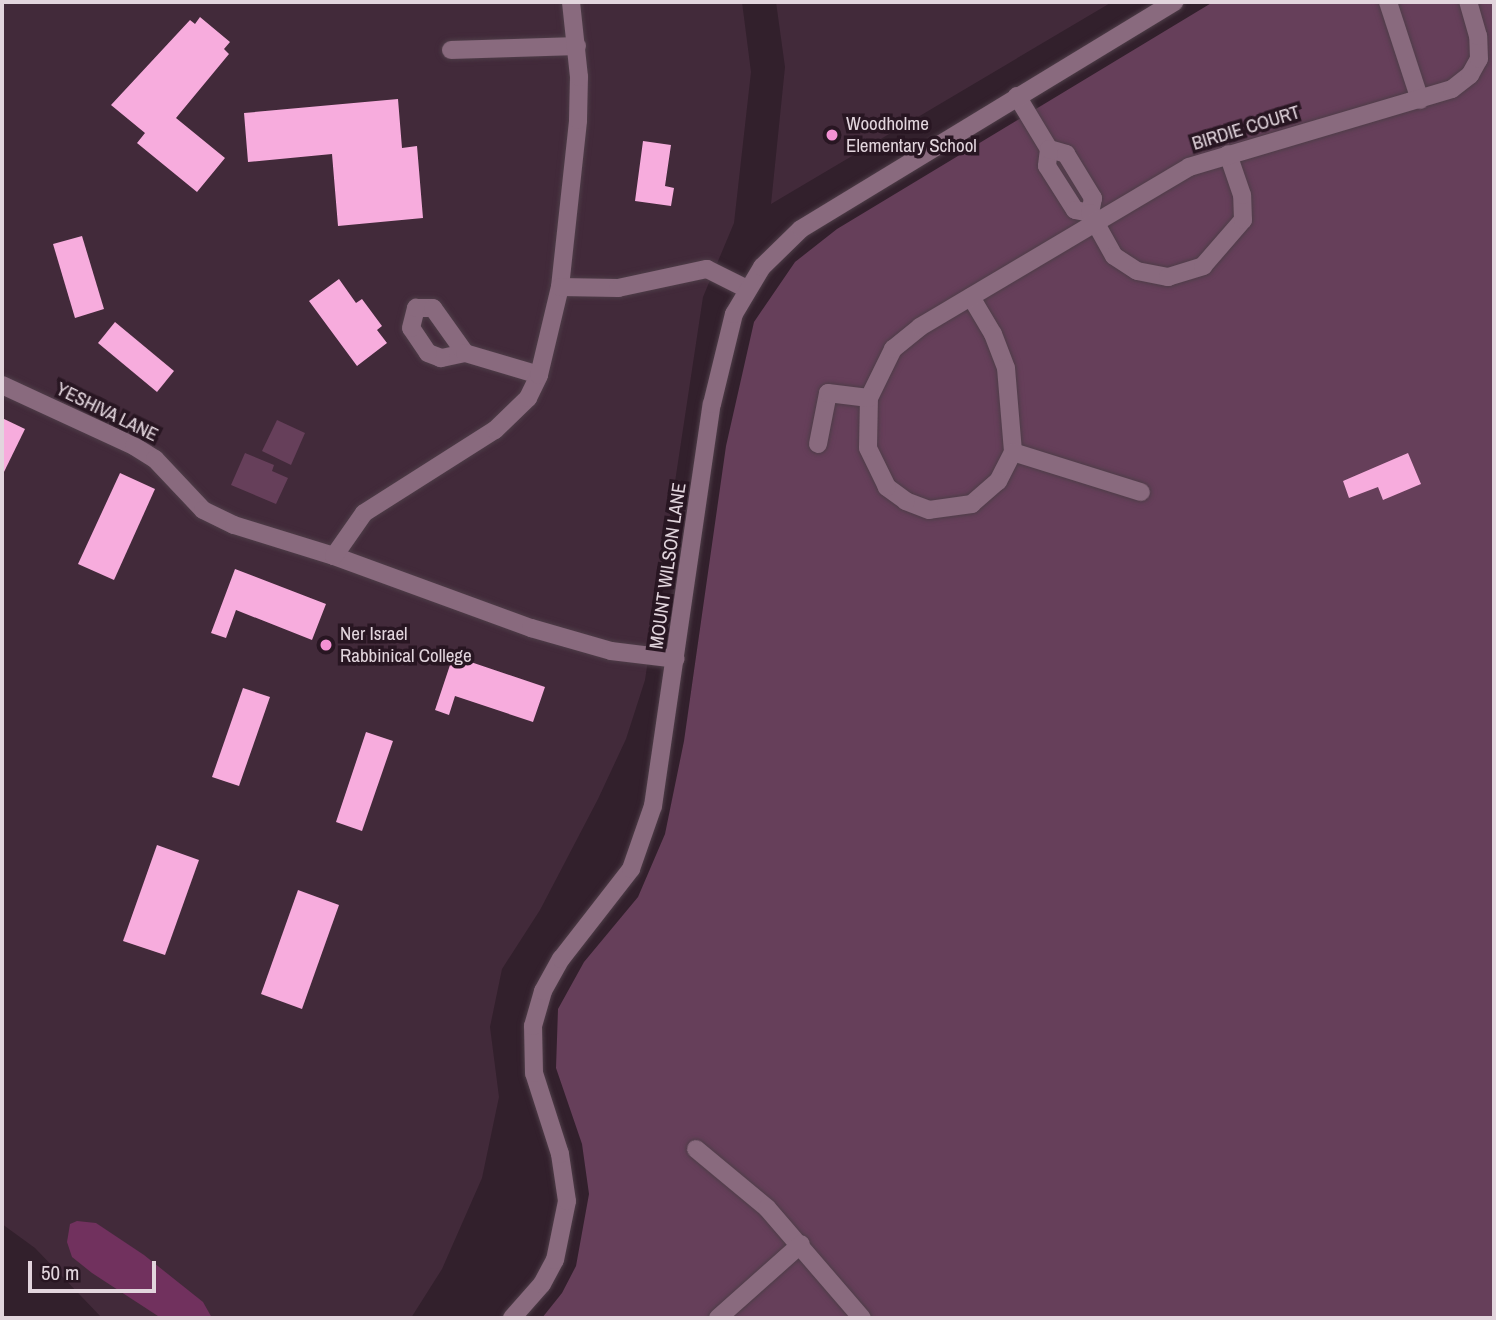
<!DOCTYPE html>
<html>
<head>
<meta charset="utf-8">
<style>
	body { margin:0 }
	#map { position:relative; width:1496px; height:1320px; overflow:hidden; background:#32202c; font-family:"Archivo Narrow",sans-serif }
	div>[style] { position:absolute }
	.built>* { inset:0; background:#422a3a }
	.green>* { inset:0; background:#663f5a }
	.water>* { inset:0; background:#71315e }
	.building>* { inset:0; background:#f7acdd }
	.roads { filter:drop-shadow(0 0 2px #4e3d48) drop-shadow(0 0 2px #4e3d48) }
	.minor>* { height:18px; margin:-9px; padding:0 9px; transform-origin:9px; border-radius:9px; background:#896a7e }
	.dots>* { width:19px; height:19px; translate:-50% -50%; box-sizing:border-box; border:4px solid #281622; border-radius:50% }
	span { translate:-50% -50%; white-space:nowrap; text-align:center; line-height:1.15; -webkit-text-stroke:7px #281622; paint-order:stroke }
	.poi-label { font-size:19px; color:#e2d5dd }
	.left { translate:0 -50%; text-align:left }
	.street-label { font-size:19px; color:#e2d5dd }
	.frame { position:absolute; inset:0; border:4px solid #e2d5dd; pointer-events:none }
	.scale { position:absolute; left:28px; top:1261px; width:128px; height:32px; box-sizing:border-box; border:4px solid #e2d5dd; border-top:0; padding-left:9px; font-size:21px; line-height:24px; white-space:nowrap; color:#e2d5dd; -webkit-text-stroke:5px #281622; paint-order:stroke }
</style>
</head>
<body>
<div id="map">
	<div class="built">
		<i style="clip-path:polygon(2px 2px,742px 2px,751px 72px,734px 223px,703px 297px,645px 680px,626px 739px,598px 799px,540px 910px,502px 969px,490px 1027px,499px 1097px,482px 1178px,442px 1269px,411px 1318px,102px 1318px,35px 1248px,2px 1224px)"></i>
		<i style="clip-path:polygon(776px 2px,1112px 2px,771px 204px,785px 67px)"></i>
	</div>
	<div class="green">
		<i style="clip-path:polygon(1213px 2px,1494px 2px,1494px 1318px,542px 1318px,562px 1293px,576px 1266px,589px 1194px,582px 1144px,556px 1068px,558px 1009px,584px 962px,638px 897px,665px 834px,684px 741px,726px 446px,754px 322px,795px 262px,837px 229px)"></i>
		<i style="clip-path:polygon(277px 420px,305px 433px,291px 465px,262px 451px)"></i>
		<i style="clip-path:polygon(245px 453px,274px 465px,272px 471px,288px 478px,276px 504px,231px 485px)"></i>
	</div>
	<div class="water">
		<i style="clip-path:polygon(77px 1221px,96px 1223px,144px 1255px,203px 1302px,212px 1318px,161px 1318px,92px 1273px,72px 1257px,67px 1242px,70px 1224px)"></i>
	</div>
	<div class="building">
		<i style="clip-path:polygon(200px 17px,230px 42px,224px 49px,229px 54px,176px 118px,225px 158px,197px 192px,137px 143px,145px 133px,111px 105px,190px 20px,195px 24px)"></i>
		<i style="clip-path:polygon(398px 99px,402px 148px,417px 146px,423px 218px,338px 226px,332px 154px,248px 162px,244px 113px)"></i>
		<i style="clip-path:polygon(643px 141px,671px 145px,665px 186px,674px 188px,671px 206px,635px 201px)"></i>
		<i style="clip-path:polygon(82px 236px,104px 309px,75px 318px,53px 244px)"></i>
		<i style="clip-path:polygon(339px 279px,356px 303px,362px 299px,382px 326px,377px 330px,387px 343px,357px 366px,309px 301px)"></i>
		<i style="clip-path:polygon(115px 322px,174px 371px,157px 392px,98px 343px)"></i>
		<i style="clip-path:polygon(2px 418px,25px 429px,2px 476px)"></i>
		<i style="clip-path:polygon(1408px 453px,1421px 484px,1383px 500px,1378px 487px,1349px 498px,1343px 481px)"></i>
		<i style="clip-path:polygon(120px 473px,155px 489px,114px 580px,78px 564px)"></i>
		<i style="clip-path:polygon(235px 569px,326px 604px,312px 640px,236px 610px,226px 638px,211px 633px)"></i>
		<i style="clip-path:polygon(453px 656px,545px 687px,533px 722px,455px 696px,449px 715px,435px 710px)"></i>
		<i style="clip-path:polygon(243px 688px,270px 697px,239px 786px,212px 777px)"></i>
		<i style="clip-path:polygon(366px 732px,393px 741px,362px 831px,336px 822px)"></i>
		<i style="clip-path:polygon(157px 845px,199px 860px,165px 955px,123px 941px)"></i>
		<i style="clip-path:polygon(298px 890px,339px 905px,302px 1009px,261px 994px)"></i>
	</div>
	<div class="roads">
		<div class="minor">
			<i style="left:1388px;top:2px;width:103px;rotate:71.9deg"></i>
			<i style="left:451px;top:50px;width:126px;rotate:-1.8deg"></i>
			<i style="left:1017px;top:96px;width:62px;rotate:58.9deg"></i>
			<i style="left:1049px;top:149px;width:17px;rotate:97deg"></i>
			<i style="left:1047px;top:166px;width:52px;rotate:57.5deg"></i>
			<i style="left:1075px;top:210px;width:15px;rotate:11deg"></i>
			<i style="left:1049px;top:149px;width:18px;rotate:16deg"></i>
			<i style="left:1066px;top:154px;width:52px;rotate:58.5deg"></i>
			<i style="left:1093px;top:198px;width:15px;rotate:101deg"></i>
			<i style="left:1090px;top:213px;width:49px;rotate:60.8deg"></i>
			<i style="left:1114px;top:256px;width:27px;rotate:33deg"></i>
			<i style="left:1137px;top:271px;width:32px;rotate:11deg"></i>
			<i style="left:1168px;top:277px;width:37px;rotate:-17deg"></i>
			<i style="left:1203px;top:266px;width:61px;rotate:-49deg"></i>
			<i style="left:1243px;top:220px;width:25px;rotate:-92deg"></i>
			<i style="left:1242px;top:195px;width:43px;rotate:-108.9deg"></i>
			<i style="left:560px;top:287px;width:168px;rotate:-83.8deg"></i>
			<i style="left:578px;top:120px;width:43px;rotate:-88.7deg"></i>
			<i style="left:579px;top:77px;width:75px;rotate:-96.1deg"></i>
			<i style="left:971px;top:297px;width:43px;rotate:59.3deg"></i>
			<i style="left:993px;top:334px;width:36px;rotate:69deg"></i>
			<i style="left:1006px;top:368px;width:84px;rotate:85.2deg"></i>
			<i style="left:1013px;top:452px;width:33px;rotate:117deg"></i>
			<i style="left:998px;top:481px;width:35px;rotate:139deg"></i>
			<i style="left:972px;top:504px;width:43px;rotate:172.1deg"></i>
			<i style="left:929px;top:510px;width:25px;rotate:-159deg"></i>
			<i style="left:906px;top:501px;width:24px;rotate:-144deg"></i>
			<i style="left:887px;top:487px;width:43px;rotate:-116deg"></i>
			<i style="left:868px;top:448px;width:50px;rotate:-88.9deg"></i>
			<i style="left:869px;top:398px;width:55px;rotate:-63.9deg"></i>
			<i style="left:893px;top:349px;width:35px;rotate:-39deg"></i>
			<i style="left:920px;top:327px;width:313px;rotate:-30.7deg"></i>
			<i style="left:1189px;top:167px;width:274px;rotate:-16.5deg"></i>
			<i style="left:1452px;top:89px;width:23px;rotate:-38deg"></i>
			<i style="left:1470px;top:75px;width:18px;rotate:-61deg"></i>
			<i style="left:1479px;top:59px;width:23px;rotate:-92deg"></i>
			<i style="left:1478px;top:36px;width:35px;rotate:-106deg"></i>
			<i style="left:465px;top:353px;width:25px;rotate:168deg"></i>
			<i style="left:441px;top:358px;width:14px;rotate:-159deg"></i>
			<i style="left:428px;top:353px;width:30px;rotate:-124deg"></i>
			<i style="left:411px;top:328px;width:21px;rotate:-76deg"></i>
			<i style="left:416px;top:308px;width:17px"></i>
			<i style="left:433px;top:308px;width:55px;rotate:54.6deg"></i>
			<i style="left:465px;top:353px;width:77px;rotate:16.6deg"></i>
			<i style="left:2px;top:385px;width:145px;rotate:24.8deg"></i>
			<i style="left:134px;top:446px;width:25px;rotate:32deg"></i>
			<i style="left:155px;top:459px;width:70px;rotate:46.7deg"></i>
			<i style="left:203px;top:510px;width:34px;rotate:26deg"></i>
			<i style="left:234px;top:525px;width:105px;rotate:17.2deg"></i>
			<i style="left:334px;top:556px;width:210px;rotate:20.1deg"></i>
			<i style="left:531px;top:628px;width:83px;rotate:16deg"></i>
			<i style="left:611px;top:651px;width:65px;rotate:7deg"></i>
			<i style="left:818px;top:444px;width:52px;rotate:-78.9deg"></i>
			<i style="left:828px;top:393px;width:41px;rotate:7deg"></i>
			<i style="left:1013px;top:452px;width:134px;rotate:17.4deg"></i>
			<i style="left:334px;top:556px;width:52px;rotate:-55.1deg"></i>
			<i style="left:364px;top:513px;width:155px;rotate:-32.4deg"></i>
			<i style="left:495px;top:430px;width:46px;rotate:-44.1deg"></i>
			<i style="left:528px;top:398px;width:25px;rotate:-64deg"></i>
			<i style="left:539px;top:375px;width:90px;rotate:-76.6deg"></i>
			<i style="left:560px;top:287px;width:58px;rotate:1deg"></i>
			<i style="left:618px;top:288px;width:91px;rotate:-12.1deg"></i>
			<i style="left:707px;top:269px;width:45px;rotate:26.6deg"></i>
			<i style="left:696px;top:1149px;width:92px;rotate:39.7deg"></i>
			<i style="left:767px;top:1208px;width:145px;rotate:49.2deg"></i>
			<i style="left:512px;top:1318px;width:45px;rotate:-48.6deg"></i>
			<i style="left:542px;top:1284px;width:27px;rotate:-62deg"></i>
			<i style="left:555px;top:1260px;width:60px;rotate:-78.5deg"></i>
			<i style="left:567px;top:1201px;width:48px;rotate:-98.5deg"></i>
			<i style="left:560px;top:1154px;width:85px;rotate:-107.8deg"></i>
			<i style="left:534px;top:1073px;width:47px;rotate:-91.2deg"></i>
			<i style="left:533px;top:1026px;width:36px;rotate:-74deg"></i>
			<i style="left:543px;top:991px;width:37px;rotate:-61deg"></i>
			<i style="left:561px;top:959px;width:114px;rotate:-52.1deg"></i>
			<i style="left:631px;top:869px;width:67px;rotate:-70.8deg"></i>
			<i style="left:653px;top:806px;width:406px;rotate:-81.7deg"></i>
			<i style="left:712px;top:404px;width:93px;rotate:-76.3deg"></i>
			<i style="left:734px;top:314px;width:55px;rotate:-59.2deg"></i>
			<i style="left:762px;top:267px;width:54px;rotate:-44.3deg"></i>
			<i style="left:801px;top:229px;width:437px;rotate:-31.3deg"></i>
			<i style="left:718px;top:1318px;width:111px;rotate:-41.7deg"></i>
		</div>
	</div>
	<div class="dots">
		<i style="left:832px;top:135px;background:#f491d4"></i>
		<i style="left:326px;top:645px;background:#f491d4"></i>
	</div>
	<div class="poi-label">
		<span class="left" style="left:846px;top:135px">Woodholme<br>Elementary School</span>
		<span class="left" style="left:340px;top:645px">Ner Israel<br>Rabbinical College</span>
	</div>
	<div class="street-label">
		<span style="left:1246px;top:128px;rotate:-17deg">BIRDIE COURT</span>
		<span style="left:107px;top:412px;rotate:26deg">YESHIVA LANE</span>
		<span style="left:668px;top:566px;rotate:-82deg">MOUNT WILSON LANE</span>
	</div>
	<div class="frame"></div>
	<div class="scale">50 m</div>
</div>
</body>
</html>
